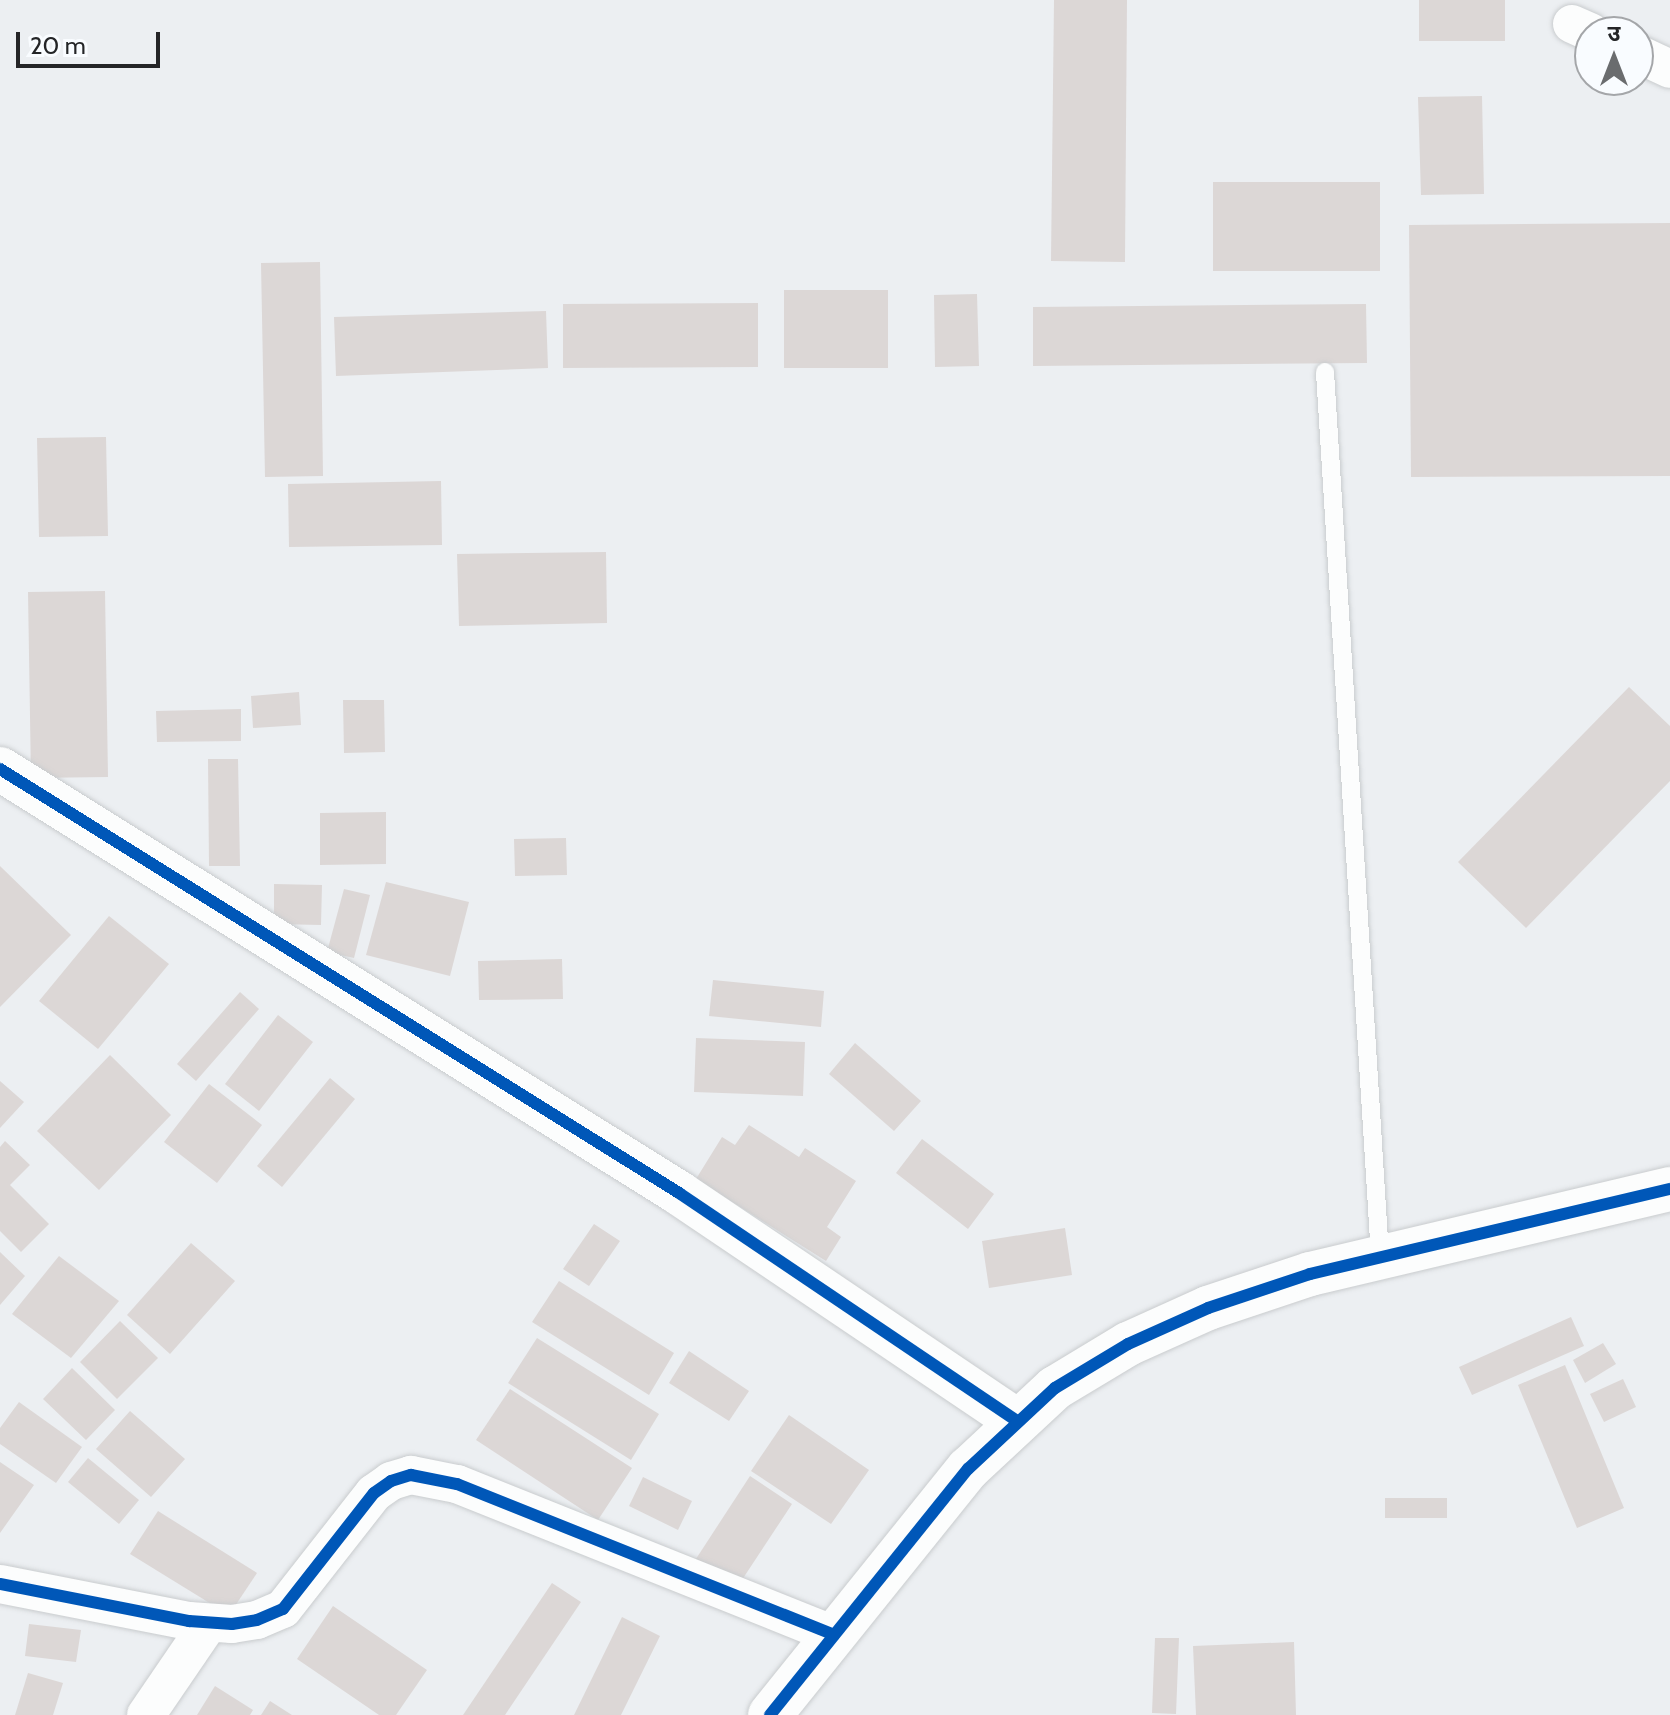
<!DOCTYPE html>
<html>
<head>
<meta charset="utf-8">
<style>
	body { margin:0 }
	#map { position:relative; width:1670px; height:1715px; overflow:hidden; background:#eceff2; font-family:Cabin,"Noto Sans Devanagari",sans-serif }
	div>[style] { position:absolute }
	.building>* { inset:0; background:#dcd7d6 }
	.roads { filter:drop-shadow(0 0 2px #c9ccce) drop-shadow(0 0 2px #c9ccce) }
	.lane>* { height:18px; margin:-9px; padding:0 9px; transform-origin:9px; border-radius:9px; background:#fcfdfd }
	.street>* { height:38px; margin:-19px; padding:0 19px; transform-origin:19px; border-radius:19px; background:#fcfdfd }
	.secondary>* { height:44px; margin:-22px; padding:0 22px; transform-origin:22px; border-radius:22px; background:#fcfdfd }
	.cycleway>* { height:12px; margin:-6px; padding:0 6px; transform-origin:6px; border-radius:6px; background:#0057b8 }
	span { translate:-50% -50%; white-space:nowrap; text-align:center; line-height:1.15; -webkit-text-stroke:7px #f9fcff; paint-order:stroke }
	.north { position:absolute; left:1574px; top:16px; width:80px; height:80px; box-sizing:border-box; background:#f9fcff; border:2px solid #a4a6a9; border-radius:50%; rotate:0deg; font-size:22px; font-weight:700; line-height:32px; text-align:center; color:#242527 }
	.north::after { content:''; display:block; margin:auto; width:28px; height:36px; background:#6a6c6e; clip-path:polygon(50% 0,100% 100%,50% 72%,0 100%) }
	.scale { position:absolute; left:16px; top:32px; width:144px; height:36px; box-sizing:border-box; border:4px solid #242527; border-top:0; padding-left:10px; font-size:24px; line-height:28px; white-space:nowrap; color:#242527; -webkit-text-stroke:6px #f9fcff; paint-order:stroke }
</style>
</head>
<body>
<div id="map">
	<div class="building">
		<i style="clip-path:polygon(1054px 0,1127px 0,1125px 262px,1051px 261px)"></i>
		<i style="clip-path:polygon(1419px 0,1505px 0,1505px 41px,1419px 41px)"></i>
		<i style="clip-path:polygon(1482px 96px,1484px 194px,1421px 195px,1418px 97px)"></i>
		<i style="clip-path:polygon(1213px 182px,1380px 182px,1380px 271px,1213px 271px)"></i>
		<i style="clip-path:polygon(1670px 223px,1670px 476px,1411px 477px,1409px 225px)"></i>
		<i style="clip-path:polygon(320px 262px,323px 476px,265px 477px,261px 263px)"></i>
		<i style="clip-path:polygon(784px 290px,888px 290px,888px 368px,784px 368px)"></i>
		<i style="clip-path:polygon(977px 294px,979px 366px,935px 367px,934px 295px)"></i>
		<i style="clip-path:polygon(758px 303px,758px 367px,563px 368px,563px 304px)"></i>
		<i style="clip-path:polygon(1366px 304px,1367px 363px,1033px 366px,1033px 307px)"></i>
		<i style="clip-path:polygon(546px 311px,548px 368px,336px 376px,334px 317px)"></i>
		<i style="clip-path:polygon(106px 437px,108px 536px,39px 537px,37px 438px)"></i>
		<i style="clip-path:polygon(441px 481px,442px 545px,289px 547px,288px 484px)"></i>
		<i style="clip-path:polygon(606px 552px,607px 623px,459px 626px,457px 554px)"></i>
		<i style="clip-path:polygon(105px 591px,108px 777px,31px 778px,28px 592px)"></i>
		<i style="clip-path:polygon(1629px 687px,1670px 726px,1670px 781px,1526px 928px,1458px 862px)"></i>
		<i style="clip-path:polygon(299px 692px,301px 725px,253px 728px,251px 696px)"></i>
		<i style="clip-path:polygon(343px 700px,384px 700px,385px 752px,344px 753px)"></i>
		<i style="clip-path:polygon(241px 709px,241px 741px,157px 742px,156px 711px)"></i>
		<i style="clip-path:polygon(208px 759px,238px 759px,240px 866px,209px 866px)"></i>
		<i style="clip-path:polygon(386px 812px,386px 864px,320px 865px,320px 813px)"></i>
		<i style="clip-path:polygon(566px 838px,567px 875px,515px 876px,514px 839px)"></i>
		<i style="clip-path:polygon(0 866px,71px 935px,0 1007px)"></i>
		<i style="clip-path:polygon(386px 882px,469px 902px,450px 976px,366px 955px)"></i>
		<i style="clip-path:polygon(274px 884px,322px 885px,321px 925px,274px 924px)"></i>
		<i style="clip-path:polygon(344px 889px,370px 895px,354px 958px,327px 952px)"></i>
		<i style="clip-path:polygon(109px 916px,169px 964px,98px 1049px,39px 1001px)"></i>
		<i style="clip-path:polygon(562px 959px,563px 999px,479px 1000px,478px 961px)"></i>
		<i style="clip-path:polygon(713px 980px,824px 991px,821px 1027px,709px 1016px)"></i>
		<i style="clip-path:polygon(240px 992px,259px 1009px,196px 1081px,177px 1064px)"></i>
		<i style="clip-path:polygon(278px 1015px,313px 1042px,259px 1111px,225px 1084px)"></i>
		<i style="clip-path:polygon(696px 1038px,805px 1042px,803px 1096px,694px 1092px)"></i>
		<i style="clip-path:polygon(855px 1043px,921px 1101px,894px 1131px,829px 1074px)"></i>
		<i style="clip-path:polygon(110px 1055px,171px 1115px,99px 1190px,37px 1131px)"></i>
		<i style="clip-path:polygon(330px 1078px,355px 1099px,282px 1187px,257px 1166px)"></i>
		<i style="clip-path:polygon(0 1081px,24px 1102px,0 1128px)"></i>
		<i style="clip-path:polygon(209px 1084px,262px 1125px,217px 1183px,164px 1142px)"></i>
		<i style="clip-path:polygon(749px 1125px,799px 1157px,805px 1148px,856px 1181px,827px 1227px,841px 1237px,826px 1261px,696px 1179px,722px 1137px,735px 1145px)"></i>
		<i style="clip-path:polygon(922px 1139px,994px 1194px,968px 1229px,896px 1173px)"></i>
		<i style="clip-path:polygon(5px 1141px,30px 1165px,10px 1185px,49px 1224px,21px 1252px,0 1231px,0 1147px)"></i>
		<i style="clip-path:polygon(594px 1224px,620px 1241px,589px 1286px,563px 1269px)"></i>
		<i style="clip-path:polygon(1065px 1228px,1072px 1275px,989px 1288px,982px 1241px)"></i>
		<i style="clip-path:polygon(191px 1243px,235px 1281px,170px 1354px,127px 1315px)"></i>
		<i style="clip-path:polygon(0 1252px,25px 1276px,0 1305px)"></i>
		<i style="clip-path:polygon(59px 1256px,119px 1301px,71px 1358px,12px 1314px)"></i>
		<i style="clip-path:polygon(559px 1281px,674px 1353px,649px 1395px,532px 1322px)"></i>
		<i style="clip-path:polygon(1571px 1317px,1584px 1346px,1472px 1395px,1459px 1367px)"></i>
		<i style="clip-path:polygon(120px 1321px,158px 1358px,117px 1399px,80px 1362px)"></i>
		<i style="clip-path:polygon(537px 1338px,659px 1414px,631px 1460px,508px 1383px)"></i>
		<i style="clip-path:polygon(1603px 1343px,1616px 1364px,1585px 1383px,1573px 1360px)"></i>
		<i style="clip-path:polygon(689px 1351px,749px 1391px,729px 1421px,669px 1383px)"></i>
		<i style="clip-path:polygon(1565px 1365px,1624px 1508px,1577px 1528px,1518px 1385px)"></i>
		<i style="clip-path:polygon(72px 1368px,115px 1410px,86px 1440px,43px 1399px)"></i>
		<i style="clip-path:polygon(1623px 1379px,1636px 1407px,1604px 1422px,1590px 1394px)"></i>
		<i style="clip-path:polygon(510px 1389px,632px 1468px,598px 1520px,476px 1440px)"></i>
		<i style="clip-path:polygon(19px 1402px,82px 1447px,56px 1483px,0 1444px,0 1428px)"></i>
		<i style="clip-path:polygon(130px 1411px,185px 1459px,151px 1497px,96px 1449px)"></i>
		<i style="clip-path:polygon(789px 1415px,869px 1470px,831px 1524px,751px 1471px)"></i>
		<i style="clip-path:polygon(88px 1458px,139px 1500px,119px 1524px,68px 1482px)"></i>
		<i style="clip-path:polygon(0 1462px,34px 1485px,0 1533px)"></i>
		<i style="clip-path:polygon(750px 1476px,792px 1504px,734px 1592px,692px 1565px)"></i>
		<i style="clip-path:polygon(643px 1477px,692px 1501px,678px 1530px,629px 1506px)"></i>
		<i style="clip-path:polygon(1385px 1498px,1447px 1498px,1447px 1518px,1385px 1518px)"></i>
		<i style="clip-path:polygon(158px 1511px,257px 1573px,229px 1615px,130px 1554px)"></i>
		<i style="clip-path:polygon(552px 1583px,581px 1602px,505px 1715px,463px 1715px)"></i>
		<i style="clip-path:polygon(333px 1606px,427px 1670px,396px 1715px,379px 1715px,297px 1659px)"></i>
		<i style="clip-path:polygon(622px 1617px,660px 1636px,621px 1715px,574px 1715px)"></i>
		<i style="clip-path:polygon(29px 1624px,81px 1630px,76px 1662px,25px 1656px)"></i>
		<i style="clip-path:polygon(1155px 1638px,1179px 1638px,1176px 1714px,1152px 1713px)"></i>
		<i style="clip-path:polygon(1294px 1642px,1296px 1715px,1196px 1715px,1193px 1646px)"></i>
		<i style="clip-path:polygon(28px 1673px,63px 1683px,53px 1715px,15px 1715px)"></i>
		<i style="clip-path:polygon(215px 1686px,253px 1710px,250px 1715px,197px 1715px)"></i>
		<i style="clip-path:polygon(270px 1701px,292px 1715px,261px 1715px)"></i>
	</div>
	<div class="roads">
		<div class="lane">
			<i style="left:1325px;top:372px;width:887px;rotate:86.44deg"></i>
		</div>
		<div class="street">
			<i style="left:1572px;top:24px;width:20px;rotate:24deg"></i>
			<i style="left:1638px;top:54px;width:35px;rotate:25deg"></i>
			<i style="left:0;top:1584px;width:193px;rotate:11.1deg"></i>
			<i style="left:189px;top:1621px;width:43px;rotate:4deg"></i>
			<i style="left:232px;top:1624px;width:25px;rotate:-9deg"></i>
			<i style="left:257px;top:1620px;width:28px;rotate:-23deg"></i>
			<i style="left:283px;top:1609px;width:147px;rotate:-51.9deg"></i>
			<i style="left:374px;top:1493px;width:21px;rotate:-35deg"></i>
			<i style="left:391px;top:1481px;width:21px;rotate:-17deg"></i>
			<i style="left:411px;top:1475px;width:47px;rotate:11.1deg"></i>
			<i style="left:457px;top:1484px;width:406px;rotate:21.8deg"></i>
			<i style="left:146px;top:1715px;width:110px;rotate:-55.7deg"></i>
		</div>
		<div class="secondary">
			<i style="left:0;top:769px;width:801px;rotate:31.98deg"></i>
			<i style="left:679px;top:1193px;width:408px;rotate:34deg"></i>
			<i style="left:770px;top:1715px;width:316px;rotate:-51.2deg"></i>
			<i style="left:968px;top:1469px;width:119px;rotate:-43deg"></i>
			<i style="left:1055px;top:1388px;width:85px;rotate:-31.1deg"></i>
			<i style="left:1128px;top:1344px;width:88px;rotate:-24.2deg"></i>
			<i style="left:1208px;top:1308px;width:108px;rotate:-18.4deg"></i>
			<i style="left:1310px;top:1274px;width:370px;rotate:-13.3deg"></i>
		</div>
	</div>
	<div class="cycleway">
		<i style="left:0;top:769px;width:801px;rotate:31.98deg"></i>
		<i style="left:679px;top:1193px;width:408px;rotate:34deg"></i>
		<i style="left:0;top:1584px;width:193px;rotate:11.1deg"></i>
		<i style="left:189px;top:1621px;width:43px;rotate:4deg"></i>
		<i style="left:232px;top:1624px;width:25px;rotate:-9deg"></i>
		<i style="left:257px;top:1620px;width:28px;rotate:-23deg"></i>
		<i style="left:283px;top:1609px;width:147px;rotate:-51.9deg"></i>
		<i style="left:374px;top:1493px;width:21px;rotate:-35deg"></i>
		<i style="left:391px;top:1481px;width:21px;rotate:-17deg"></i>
		<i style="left:411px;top:1475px;width:47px;rotate:11.1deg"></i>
		<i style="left:457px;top:1484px;width:406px;rotate:21.8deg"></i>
		<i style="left:770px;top:1715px;width:316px;rotate:-51.2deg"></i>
		<i style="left:968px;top:1469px;width:119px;rotate:-43deg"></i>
		<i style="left:1055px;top:1388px;width:85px;rotate:-31.1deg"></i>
		<i style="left:1128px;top:1344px;width:88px;rotate:-24.2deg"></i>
		<i style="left:1208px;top:1308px;width:108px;rotate:-18.4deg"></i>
		<i style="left:1310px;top:1274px;width:370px;rotate:-13.3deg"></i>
	</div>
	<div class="north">उ</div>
	<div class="scale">20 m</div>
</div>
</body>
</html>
